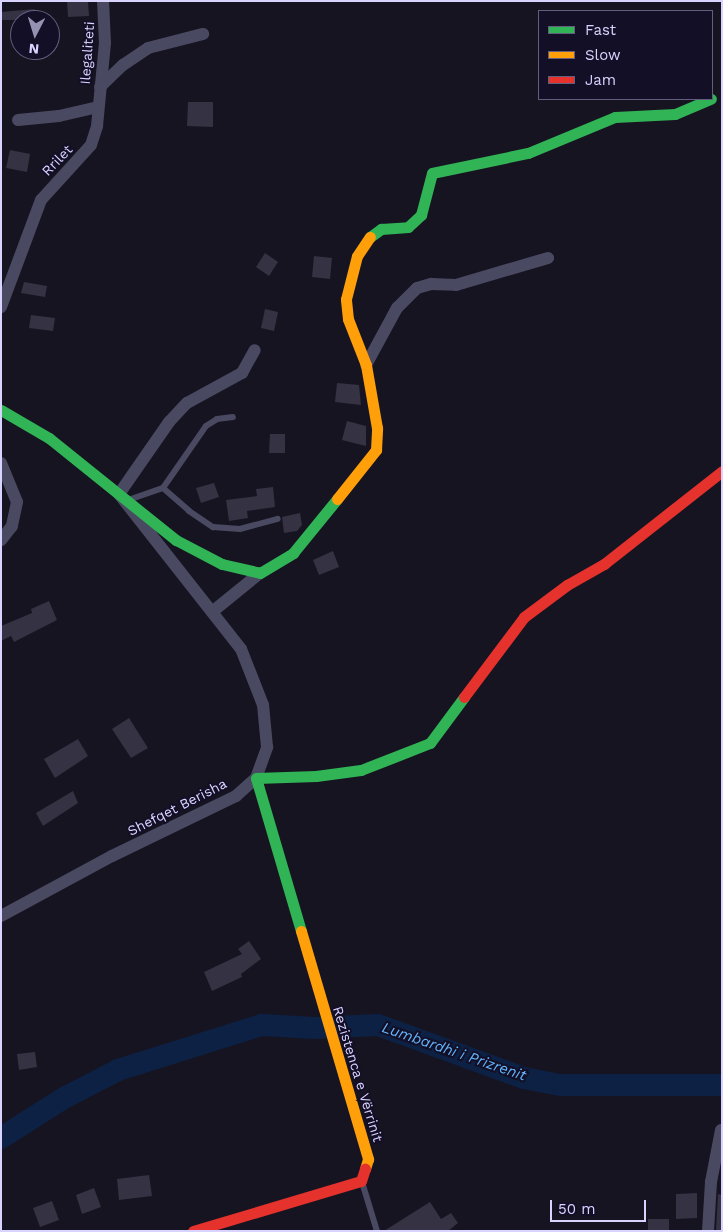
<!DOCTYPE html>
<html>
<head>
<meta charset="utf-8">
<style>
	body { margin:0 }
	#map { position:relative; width:723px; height:1232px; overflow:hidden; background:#161421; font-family:"Work Sans",sans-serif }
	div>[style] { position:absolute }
	.river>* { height:22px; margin:-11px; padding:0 11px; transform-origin:11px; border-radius:11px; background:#0d2144 }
	.building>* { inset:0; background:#343243 }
	.lane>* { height:6px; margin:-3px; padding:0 3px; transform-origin:3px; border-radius:3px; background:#4a4962 }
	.street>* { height:12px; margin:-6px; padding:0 6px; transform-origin:6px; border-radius:6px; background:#4a4962 }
	.fast>* { height:11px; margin:-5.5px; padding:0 5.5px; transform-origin:5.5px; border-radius:5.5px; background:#30b455 }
	.slow>* { height:11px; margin:-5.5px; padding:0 5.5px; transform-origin:5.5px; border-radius:5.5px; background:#ff9f0a }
	.jam>* { height:11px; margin:-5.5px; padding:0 5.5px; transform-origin:5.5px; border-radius:5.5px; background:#e5322d }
	span { translate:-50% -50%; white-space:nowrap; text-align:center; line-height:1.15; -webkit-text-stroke:4px #130f26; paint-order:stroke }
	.street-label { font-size:14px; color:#d9d4ff }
	.water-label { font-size:15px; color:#62b6ff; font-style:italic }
	.frame { position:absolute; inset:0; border:2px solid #d9d4ff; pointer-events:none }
	.legend { position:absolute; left:538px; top:10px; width:175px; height:90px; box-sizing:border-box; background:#130f26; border:1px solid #625e7d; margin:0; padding:6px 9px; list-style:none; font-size:15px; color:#d9d4ff }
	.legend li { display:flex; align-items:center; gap:10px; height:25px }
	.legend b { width:25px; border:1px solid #625e7d }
	.north { position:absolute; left:10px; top:10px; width:50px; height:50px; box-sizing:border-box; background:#130f26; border:1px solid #625e7d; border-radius:50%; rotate:185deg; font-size:14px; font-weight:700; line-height:20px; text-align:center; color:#d9d4ff }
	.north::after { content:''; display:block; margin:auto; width:18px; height:22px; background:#9591b1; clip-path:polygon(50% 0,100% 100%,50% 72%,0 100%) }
	.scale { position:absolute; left:550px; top:1200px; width:96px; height:22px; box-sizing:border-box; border:2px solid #d9d4ff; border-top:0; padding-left:6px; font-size:15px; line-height:18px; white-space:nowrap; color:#d9d4ff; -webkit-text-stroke:4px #130f26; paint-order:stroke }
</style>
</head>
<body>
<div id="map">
	<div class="river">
		<i style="left:1px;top:1138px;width:75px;rotate:-32.4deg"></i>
		<i style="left:64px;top:1098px;width:61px;rotate:-27.4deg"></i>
		<i style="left:118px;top:1070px;width:151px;rotate:-17.4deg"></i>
		<i style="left:262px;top:1025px;width:53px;rotate:3.2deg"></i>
		<i style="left:315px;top:1028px;width:63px;rotate:-2.7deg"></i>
		<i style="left:378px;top:1025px;width:155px;rotate:20deg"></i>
		<i style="left:524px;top:1078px;width:38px;rotate:11deg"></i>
		<i style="left:561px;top:1085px;width:161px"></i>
	</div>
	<div class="building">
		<i style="clip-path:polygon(67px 1px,88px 1px,89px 16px,68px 17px)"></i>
		<i style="clip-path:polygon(35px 9px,36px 20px,1px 20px,1px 12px)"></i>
		<i style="clip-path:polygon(188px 102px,213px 102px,213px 127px,187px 126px)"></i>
		<i style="clip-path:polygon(10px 150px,30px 154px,27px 172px,6px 168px)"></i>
		<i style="clip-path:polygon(265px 253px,278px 262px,269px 276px,256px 267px)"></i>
		<i style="clip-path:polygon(314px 256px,332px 258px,330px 279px,312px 277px)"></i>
		<i style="clip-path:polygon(24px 282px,47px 286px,45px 297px,21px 293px)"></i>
		<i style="clip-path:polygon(265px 309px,278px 312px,274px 331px,261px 328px)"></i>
		<i style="clip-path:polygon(31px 315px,55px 318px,53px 331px,29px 328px)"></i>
		<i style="clip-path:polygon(337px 383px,359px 385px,361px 405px,335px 402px)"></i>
		<i style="clip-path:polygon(347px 421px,366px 426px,366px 446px,342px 440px)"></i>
		<i style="clip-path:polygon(270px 434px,285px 434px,285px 453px,269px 453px)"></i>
		<i style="clip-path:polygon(214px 483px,219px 497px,201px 503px,196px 488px)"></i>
		<i style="clip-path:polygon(273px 487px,275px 507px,247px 511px,248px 518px,229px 521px,226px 500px,257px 496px,256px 489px)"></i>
		<i style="clip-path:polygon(300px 513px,302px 525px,297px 531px,284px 533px,282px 517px)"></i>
		<i style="clip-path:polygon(333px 551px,339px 567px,319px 575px,313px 560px)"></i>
		<i style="clip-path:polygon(49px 601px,57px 620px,14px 642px,11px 636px,1px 641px,1px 626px,32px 613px,31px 609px)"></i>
		<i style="clip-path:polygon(129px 718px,148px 748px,131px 758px,112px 729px)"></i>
		<i style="clip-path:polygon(78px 739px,88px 756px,55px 778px,44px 759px)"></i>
		<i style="clip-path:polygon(73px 791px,78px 803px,43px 826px,36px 813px)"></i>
		<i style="clip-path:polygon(249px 941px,261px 959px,241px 974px,242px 977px,212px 991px,204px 972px,242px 954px,238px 949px)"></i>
		<i style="clip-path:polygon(35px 1052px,37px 1067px,19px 1070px,17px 1054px)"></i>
		<i style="clip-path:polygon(149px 1175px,152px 1196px,119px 1200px,117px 1179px)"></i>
		<i style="clip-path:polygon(94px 1188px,101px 1207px,82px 1214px,76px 1195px)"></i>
		<i style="clip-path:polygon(697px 1193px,697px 1218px,676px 1219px,676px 1194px)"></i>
		<i style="clip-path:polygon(718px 1194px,722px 1195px,722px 1231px,716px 1231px)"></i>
		<i style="clip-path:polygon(52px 1201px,59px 1220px,40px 1227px,33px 1208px)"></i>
		<i style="clip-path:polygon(430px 1202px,441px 1219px,451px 1213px,458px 1223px,448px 1231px,384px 1231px)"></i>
		<i style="clip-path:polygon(648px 1219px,669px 1219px,669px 1231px,648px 1231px)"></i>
	</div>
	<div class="lane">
		<i style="left:163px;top:488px;width:35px;rotate:41deg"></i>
		<i style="left:189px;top:511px;width:29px;rotate:34deg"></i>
		<i style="left:213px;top:527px;width:27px;rotate:4deg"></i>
		<i style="left:240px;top:529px;width:39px;rotate:-15deg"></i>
		<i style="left:131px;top:499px;width:34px;rotate:-19deg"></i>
		<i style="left:163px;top:488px;width:75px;rotate:-55.3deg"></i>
		<i style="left:206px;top:426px;width:13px;rotate:-32deg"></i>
		<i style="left:217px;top:419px;width:16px;rotate:-7deg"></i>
		<i style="left:362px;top:1182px;width:51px;rotate:73deg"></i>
	</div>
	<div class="street">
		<i style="left:100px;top:87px;width:32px;rotate:-44deg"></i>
		<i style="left:123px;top:65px;width:30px;rotate:-34deg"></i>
		<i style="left:148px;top:48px;width:57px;rotate:-14.3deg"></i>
		<i style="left:18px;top:120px;width:41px;rotate:-5.6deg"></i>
		<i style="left:59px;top:116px;width:39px;rotate:-13deg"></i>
		<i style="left:1px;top:307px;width:114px;rotate:-69.5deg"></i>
		<i style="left:41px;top:200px;width:74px;rotate:-47.7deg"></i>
		<i style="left:91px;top:145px;width:20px;rotate:-72deg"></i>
		<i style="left:97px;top:126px;width:83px;rotate:-84.5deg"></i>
		<i style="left:105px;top:43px;width:42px;rotate:-92.7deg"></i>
		<i style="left:366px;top:365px;width:65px;rotate:-61.5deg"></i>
		<i style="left:397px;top:308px;width:28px;rotate:-45deg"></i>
		<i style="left:417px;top:288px;width:15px;rotate:-16deg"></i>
		<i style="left:431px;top:284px;width:25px;rotate:2deg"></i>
		<i style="left:456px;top:285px;width:96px;rotate:-16.4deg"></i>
		<i style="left:1px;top:463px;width:42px;rotate:67.7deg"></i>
		<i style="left:17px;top:502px;width:25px;rotate:102deg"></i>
		<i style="left:12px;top:526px;width:18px;rotate:128deg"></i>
		<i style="left:212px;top:612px;width:62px;rotate:-39.1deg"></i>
		<i style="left:1px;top:916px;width:126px;rotate:-28.4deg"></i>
		<i style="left:112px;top:856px;width:138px;rotate:-25.8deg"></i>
		<i style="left:236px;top:796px;width:27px;rotate:-42deg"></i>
		<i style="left:256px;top:778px;width:33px;rotate:-70deg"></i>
		<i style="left:267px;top:747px;width:42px;rotate:-95.4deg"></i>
		<i style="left:263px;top:705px;width:60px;rotate:-111.4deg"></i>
		<i style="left:241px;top:649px;width:197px;rotate:-128.2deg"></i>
		<i style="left:119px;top:494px;width:88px;rotate:-55.2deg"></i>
		<i style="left:169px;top:422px;width:26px;rotate:-47deg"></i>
		<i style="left:187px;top:403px;width:63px;rotate:-28.6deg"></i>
		<i style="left:242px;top:373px;width:26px;rotate:-61deg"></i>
		<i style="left:708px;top:1231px;width:49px;rotate:-86.5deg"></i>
		<i style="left:711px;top:1182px;width:53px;rotate:-79.1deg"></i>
	</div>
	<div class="fast">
		<i style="left:370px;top:237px;width:14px;rotate:-36deg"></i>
		<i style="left:381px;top:229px;width:27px;rotate:-4deg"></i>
		<i style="left:408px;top:227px;width:18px;rotate:-43deg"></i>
		<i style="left:421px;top:215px;width:43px;rotate:-75.3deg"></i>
		<i style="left:432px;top:173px;width:98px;rotate:-11.8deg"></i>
		<i style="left:528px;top:153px;width:94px;rotate:-22.5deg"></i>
		<i style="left:615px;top:117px;width:60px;rotate:-2.9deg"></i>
		<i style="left:675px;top:114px;width:39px;rotate:-23deg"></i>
		<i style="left:1px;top:410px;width:56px;rotate:30.3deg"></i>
		<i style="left:49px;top:438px;width:163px;rotate:38.8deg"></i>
		<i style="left:176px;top:540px;width:52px;rotate:27.6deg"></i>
		<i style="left:222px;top:564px;width:39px;rotate:13deg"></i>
		<i style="left:260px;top:573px;width:39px;rotate:-31deg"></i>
		<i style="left:293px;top:553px;width:70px;rotate:-50.8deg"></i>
		<i style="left:301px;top:931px;width:159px;rotate:-106.4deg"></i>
		<i style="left:256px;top:778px;width:60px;rotate:-1.9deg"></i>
		<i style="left:316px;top:776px;width:45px;rotate:-7.6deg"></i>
		<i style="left:361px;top:770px;width:74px;rotate:-21.4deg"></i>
		<i style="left:430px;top:743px;width:57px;rotate:-53.5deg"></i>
	</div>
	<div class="slow">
		<i style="left:337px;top:499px;width:63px;rotate:-51.5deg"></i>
		<i style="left:376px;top:450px;width:22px;rotate:-87deg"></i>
		<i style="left:377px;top:428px;width:64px;rotate:-99.9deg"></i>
		<i style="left:366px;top:365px;width:49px;rotate:-111.4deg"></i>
		<i style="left:348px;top:319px;width:20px;rotate:-96deg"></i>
		<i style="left:346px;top:299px;width:44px;rotate:-75.7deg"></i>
		<i style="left:357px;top:256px;width:23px;rotate:-56deg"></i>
		<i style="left:301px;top:931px;width:238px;rotate:73.6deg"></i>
		<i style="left:368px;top:1159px;width:10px;rotate:107deg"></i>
	</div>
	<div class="jam">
		<i style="left:464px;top:697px;width:100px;rotate:-53.1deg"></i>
		<i style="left:524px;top:617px;width:54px;rotate:-36.7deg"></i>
		<i style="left:567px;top:585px;width:43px;rotate:-29.6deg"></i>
		<i style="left:604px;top:564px;width:150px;rotate:-38.2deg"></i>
		<i style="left:193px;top:1231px;width:175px;rotate:-16.6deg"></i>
		<i style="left:361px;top:1181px;width:13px;rotate:-72deg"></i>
	</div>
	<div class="street-label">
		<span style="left:87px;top:53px;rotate:-86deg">Ilegaliteti</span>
		<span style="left:57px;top:160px;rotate:-46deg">Rrilet</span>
		<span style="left:177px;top:807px;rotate:-27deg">Shefqet Berisha</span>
		<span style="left:358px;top:1074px;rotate:73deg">Rezistenca e Vërrinit</span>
	</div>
	<div class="water-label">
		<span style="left:454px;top:1052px;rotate:19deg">Lumbardhi i Prizrenit</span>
	</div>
	<div class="frame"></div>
	<ul class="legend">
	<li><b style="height:6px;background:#30b455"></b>Fast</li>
	<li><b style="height:6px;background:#ff9f0a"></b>Slow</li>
	<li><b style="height:6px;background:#e5322d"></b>Jam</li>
	</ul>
	<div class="north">N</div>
	<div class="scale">50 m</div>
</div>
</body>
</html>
